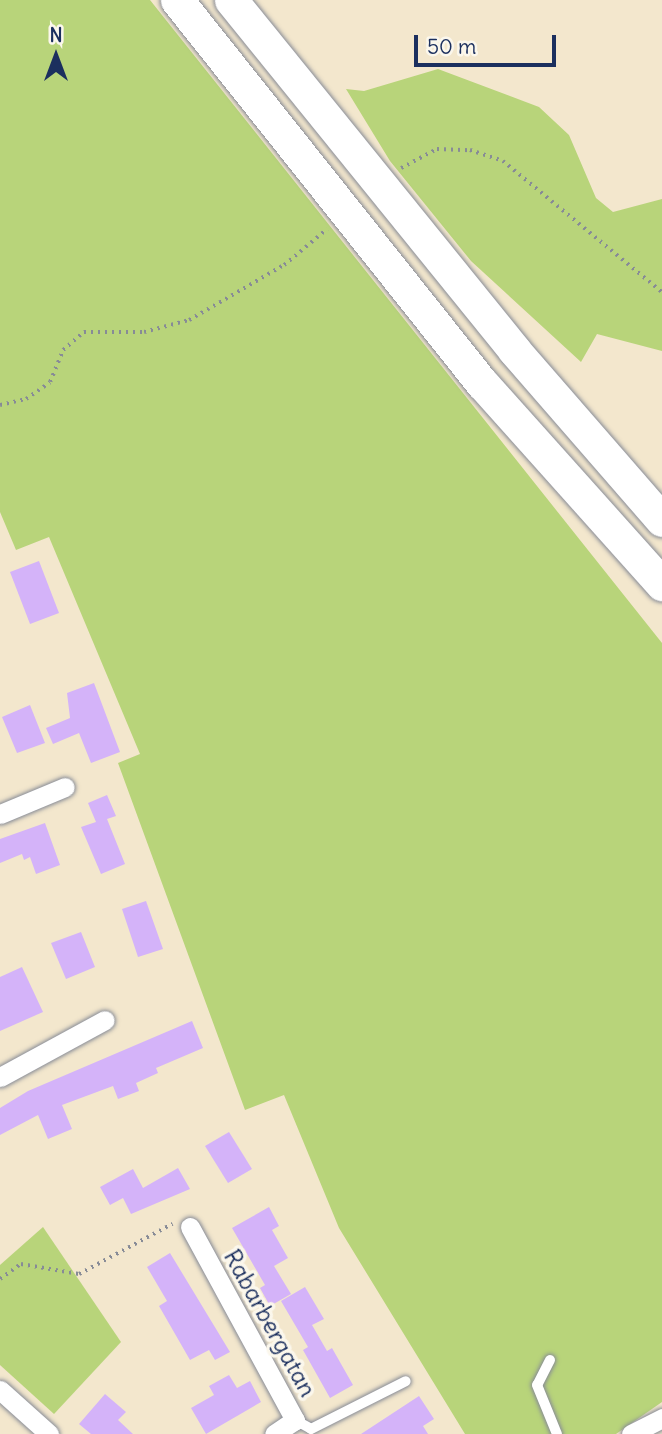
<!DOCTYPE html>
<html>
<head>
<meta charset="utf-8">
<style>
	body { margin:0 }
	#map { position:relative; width:662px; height:1434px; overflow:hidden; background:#f3e7cd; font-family:Delius,sans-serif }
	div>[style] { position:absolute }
	.green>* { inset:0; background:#b8d47a }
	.building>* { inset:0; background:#d4b3f9 }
	.path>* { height:3.5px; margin-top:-1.75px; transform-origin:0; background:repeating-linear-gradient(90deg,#878b96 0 2px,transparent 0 7px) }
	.roads { filter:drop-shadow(0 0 2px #878b96) drop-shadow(0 0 2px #878b96) }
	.service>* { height:10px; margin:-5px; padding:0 5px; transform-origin:5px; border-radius:5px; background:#fff }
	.minor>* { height:19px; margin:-9.5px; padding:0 9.5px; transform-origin:9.5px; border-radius:9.5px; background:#fff }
	.motorway>* { height:33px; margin:-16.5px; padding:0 16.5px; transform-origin:16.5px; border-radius:16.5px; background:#fff }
	span { translate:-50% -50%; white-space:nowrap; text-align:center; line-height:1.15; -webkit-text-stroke:7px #fbf7ec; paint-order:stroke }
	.street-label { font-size:24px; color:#1b2f5e }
	.north { position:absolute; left:21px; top:21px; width:70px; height:70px; -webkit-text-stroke:5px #fbf7ec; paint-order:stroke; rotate:0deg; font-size:19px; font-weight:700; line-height:28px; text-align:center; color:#1b2f5e }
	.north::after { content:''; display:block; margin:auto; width:24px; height:32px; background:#1b2f5e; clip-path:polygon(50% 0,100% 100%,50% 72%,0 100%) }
	.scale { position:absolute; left:414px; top:35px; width:142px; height:32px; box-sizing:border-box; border:4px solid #1b2f5e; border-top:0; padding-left:9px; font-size:21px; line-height:24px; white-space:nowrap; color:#1b2f5e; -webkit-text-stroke:5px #fbf7ec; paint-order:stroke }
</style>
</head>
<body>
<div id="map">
	<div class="green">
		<i style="clip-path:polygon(0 0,150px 0,662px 643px,662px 1402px,616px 1434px,465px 1434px,339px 1228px,284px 1095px,245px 1110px,118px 763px,140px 754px,49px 537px,16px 550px,0 512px)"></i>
		<i style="clip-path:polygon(438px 69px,539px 107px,569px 135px,596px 198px,613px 212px,662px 199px,662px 351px,597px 334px,581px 362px,471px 261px,390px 161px,346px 89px,364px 91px)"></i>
		<i style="clip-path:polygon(43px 1227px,121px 1342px,54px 1414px,0 1365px,0 1265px)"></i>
	</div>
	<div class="building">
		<i style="clip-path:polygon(39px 561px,59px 613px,30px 624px,10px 572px)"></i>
		<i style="clip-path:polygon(94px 683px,120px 752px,91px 763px,79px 733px,53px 744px,46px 728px,70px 718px,67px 693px)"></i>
		<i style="clip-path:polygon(30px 705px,45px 743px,17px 753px,2px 717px)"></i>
		<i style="clip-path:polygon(107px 795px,116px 816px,107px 819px,125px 864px,101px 874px,81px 827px,96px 822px,88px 803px)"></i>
		<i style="clip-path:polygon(45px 823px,60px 865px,36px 874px,30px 857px,24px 860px,22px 854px,0 863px,0 839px)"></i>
		<i style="clip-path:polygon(146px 901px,163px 949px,138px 957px,122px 909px)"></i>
		<i style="clip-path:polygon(81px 932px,95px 967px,66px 979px,51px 943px)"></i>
		<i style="clip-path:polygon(22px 967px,43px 1012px,0 1031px,0 977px)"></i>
		<i style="clip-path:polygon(192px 1021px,203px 1048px,156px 1068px,158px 1073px,136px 1083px,139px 1091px,118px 1099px,113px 1086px,62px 1105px,72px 1129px,48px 1139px,38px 1115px,0 1135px,0 1108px,28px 1091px)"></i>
		<i style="clip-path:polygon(229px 1132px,252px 1169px,228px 1183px,205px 1146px)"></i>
		<i style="clip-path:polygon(178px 1168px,190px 1189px,131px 1214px,123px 1198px,110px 1205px,100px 1187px,133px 1169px,143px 1188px)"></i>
		<i style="clip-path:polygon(269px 1207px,279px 1226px,272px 1230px,288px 1258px,274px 1266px,291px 1294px,270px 1306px,260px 1288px,265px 1285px,232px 1228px)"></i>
		<i style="clip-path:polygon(170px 1253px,230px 1352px,215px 1360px,209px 1350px,190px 1360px,159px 1306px,167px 1301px,147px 1267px)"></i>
		<i style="clip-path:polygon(305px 1287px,324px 1319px,312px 1325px,327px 1351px,332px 1348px,353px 1385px,330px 1398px,303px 1350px,308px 1347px,281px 1301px)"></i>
		<i style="clip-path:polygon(229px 1375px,237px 1388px,250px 1381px,261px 1402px,206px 1434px,191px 1408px,214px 1395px,209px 1386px)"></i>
		<i style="clip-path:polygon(105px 1394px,126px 1412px,118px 1420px,133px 1434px,91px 1434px,79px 1424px)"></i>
		<i style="clip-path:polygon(419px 1396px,434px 1419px,423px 1426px,428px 1434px,361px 1434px)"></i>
	</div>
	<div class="path">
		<i style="left:401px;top:168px;width:41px;rotate:-27.8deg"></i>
		<i style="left:437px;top:149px;width:33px;rotate:2deg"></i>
		<i style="left:470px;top:150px;width:35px;rotate:18deg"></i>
		<i style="left:503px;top:161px;width:206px;rotate:39.5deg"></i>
		<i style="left:0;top:405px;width:27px;rotate:-13deg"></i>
		<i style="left:26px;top:399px;width:29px;rotate:-35deg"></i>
		<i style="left:50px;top:382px;width:35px;rotate:-68deg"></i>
		<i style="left:63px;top:350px;width:28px;rotate:-41deg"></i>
		<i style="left:84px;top:332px;width:60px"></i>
		<i style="left:144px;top:332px;width:47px;rotate:-14.9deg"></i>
		<i style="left:189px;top:320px;width:110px;rotate:-30.1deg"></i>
		<i style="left:284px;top:265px;width:56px;rotate:-39.9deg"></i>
		<i style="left:0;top:1279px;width:26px;rotate:-36deg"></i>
		<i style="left:21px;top:1264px;width:59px;rotate:9.8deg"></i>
		<i style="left:79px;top:1274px;width:106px;rotate:-28.3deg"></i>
	</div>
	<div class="roads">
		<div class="service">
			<i style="left:550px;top:1360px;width:28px;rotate:117deg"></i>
			<i style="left:537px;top:1385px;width:53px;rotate:67.8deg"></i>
			<i style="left:295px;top:1420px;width:18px;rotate:29deg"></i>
			<i style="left:311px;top:1429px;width:106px;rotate:-26.8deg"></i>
		</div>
		<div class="minor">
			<i style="left:0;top:814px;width:70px;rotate:-22.6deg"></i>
			<i style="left:0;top:1077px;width:119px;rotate:-28.5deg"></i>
			<i style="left:190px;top:1227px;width:220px;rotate:61.5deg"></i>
			<i style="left:295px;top:1420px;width:25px;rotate:146deg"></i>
			<i style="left:0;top:1390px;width:66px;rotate:41.9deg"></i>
			<i style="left:631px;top:1434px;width:35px;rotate:-27deg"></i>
		</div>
		<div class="motorway">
			<i style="left:177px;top:0;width:490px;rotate:51.5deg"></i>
			<i style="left:482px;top:383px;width:270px;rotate:48.2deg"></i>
			<i style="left:231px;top:0;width:450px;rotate:51deg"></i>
			<i style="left:514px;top:350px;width:225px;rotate:49deg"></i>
		</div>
	</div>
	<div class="street-label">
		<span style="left:270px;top:1323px;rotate:61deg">Rabarbergatan</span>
	</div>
	<div class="north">N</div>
	<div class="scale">50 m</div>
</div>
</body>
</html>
